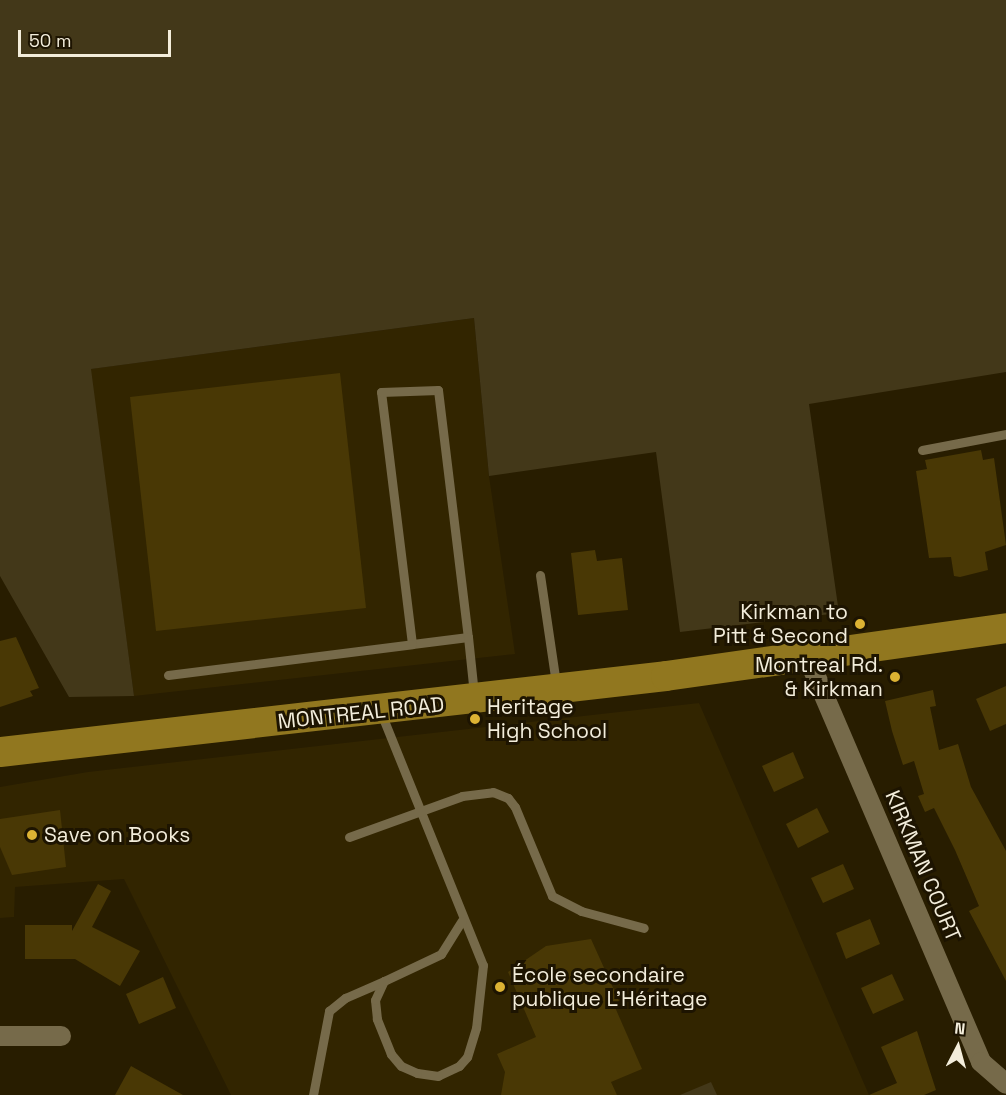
<!DOCTYPE html>
<html>
<head>
<meta charset="utf-8">
<style>
	body { margin:0 }
	#map { position:relative; width:1006px; height:1095px; overflow:hidden; background:#281d00; font-family:"Space Grotesk",sans-serif }
	div>[style] { position:absolute }
	.built>* { inset:0; background:#322500 }
	.green>* { inset:0; background:#433819 }
	.building>* { inset:0; background:#493805 }
	.service>* { height:9px; margin:-4.5px; padding:0 4.5px; transform-origin:4.5px; border-radius:4.5px; background:#766a4a }
	.minor>* { height:20px; margin:-10px; padding:0 10px; transform-origin:10px; border-radius:10px; background:#766a4a }
	.primary>* { height:30px; margin:-15px; padding:0 15px; transform-origin:15px; border-radius:15px; background:#91771f }
	.dots>* { width:16px; height:16px; translate:-50% -50%; box-sizing:border-box; border:3px solid #1d1401; border-radius:50% }
	span { translate:-50% -50%; white-space:nowrap; text-align:center; line-height:1.15; -webkit-text-stroke:6px #1d1401; paint-order:stroke }
	.poi-label { font-size:21px; color:#f3eddb }
	.right { translate:-100% -50%; text-align:right }
	.left { translate:0 -50%; text-align:left }
	.street-label { font-size:21px; color:#f3eddb }
	.north { position:absolute; left:928px; top:1017px; width:60px; height:60px; -webkit-text-stroke:4px #1d1401; paint-order:stroke; rotate:6deg; font-size:16px; font-weight:700; line-height:24px; text-align:center; color:#f3eddb }
	.north::after { content:''; display:block; margin:auto; width:21px; height:27px; background:#f3eddb; clip-path:polygon(50% 0,100% 100%,50% 72%,0 100%) }
	.scale { position:absolute; left:18px; top:30px; width:153px; height:27px; box-sizing:border-box; border:3px solid #f3eddb; border-top:0; padding-left:8px; font-size:18px; line-height:21px; white-space:nowrap; color:#f3eddb; -webkit-text-stroke:4px #1d1401; paint-order:stroke }
</style>
</head>
<body>
<div id="map">
	<div class="built">
		<i style="clip-path:polygon(474px 318px,489px 476px,515px 654px,134px 696px,90px 369px)"></i>
		<i style="clip-path:polygon(699px 703px,869px 1095px,231px 1095px,124px 879px,15px 887px,14px 917px,0 918px,0 787px,88px 772px)"></i>
	</div>
	<div class="green">
		<i style="clip-path:polygon(0 0,1006px 0,1006px 372px,809px 404px,839px 613px,680px 632px,656px 452px,489px 476px,474px 318px,91px 369px,134px 696px,69px 697px,0 576px)"></i>
		<i style="clip-path:polygon(711px 1082px,717px 1095px,680px 1095px)"></i>
	</div>
	<div class="building">
		<i style="clip-path:polygon(340px 373px,366px 608px,156px 631px,130px 397px)"></i>
		<i style="clip-path:polygon(981px 450px,983px 460px,994px 458px,1006px 545px,985px 552px,988px 570px,960px 577px,954px 576px,951px 557px,929px 558px,916px 471px,927px 469px,925px 460px)"></i>
		<i style="clip-path:polygon(595px 550px,597px 561px,622px 558px,628px 610px,578px 615px,571px 553px)"></i>
		<i style="clip-path:polygon(16px 637px,39px 688px,30px 691px,33px 696px,0 707px,0 641px)"></i>
		<i style="clip-path:polygon(1006px 686px,1006px 724px,990px 731px,976px 699px)"></i>
		<i style="clip-path:polygon(933px 690px,936px 706px,930px 707px,939px 750px,958px 744px,971px 787px,1006px 851px,1006px 981px,969px 911px,979px 906px,955px 850px,934px 808px,925px 812px,918px 796px,924px 794px,914px 761px,903px 765px,892px 731px,885px 701px)"></i>
		<i style="clip-path:polygon(793px 752px,804px 778px,774px 792px,762px 766px)"></i>
		<i style="clip-path:polygon(817px 808px,829px 832px,798px 848px,786px 824px)"></i>
		<i style="clip-path:polygon(60px 810px,66px 867px,12px 875px,0 847px,0 819px)"></i>
		<i style="clip-path:polygon(843px 864px,854px 889px,823px 903px,811px 878px)"></i>
		<i style="clip-path:polygon(98px 884px,111px 891px,92px 927px,140px 951px,120px 986px,75px 959px,25px 959px,25px 925px,72px 925px,72px 931px)"></i>
		<i style="clip-path:polygon(870px 919px,880px 944px,846px 959px,836px 933px)"></i>
		<i style="clip-path:polygon(591px 939px,619px 1001px,614px 1005px,642px 1069px,611px 1082px,617px 1095px,501px 1095px,505px 1072px,497px 1054px,536px 1037px,508px 972px,546px 946px)"></i>
		<i style="clip-path:polygon(892px 974px,904px 1000px,873px 1014px,861px 988px)"></i>
		<i style="clip-path:polygon(163px 977px,176px 1008px,139px 1024px,126px 994px)"></i>
		<i style="clip-path:polygon(917px 1031px,936px 1090px,924px 1095px,869px 1095px,897px 1083px,881px 1047px)"></i>
		<i style="clip-path:polygon(131px 1066px,183px 1095px,115px 1095px)"></i>
	</div>
	<div class="service">
		<i style="left:922px;top:450px;width:86px;rotate:-10.8deg"></i>
		<i style="left:540px;top:575px;width:110px;rotate:81.6deg"></i>
		<i style="left:468px;top:637px;width:56px;rotate:172.9deg"></i>
		<i style="left:412px;top:644px;width:254px;rotate:-97deg"></i>
		<i style="left:381px;top:392px;width:57px;rotate:-2deg"></i>
		<i style="left:438px;top:390px;width:249px;rotate:83.1deg"></i>
		<i style="left:468px;top:637px;width:57px;rotate:84deg"></i>
		<i style="left:168px;top:675px;width:246px;rotate:-7.2deg"></i>
		<i style="left:381px;top:713px;width:272px;rotate:68deg"></i>
		<i style="left:483px;top:965px;width:63px;rotate:96.3deg"></i>
		<i style="left:476px;top:1028px;width:30px;rotate:107deg"></i>
		<i style="left:467px;top:1057px;width:12px;rotate:132deg"></i>
		<i style="left:459px;top:1066px;width:23px;rotate:155deg"></i>
		<i style="left:438px;top:1076px;width:21px;rotate:-172deg"></i>
		<i style="left:417px;top:1073px;width:17px;rotate:-156deg"></i>
		<i style="left:401px;top:1066px;width:16px;rotate:-130deg"></i>
		<i style="left:391px;top:1054px;width:38px;rotate:-112deg"></i>
		<i style="left:377px;top:1019px;width:19px;rotate:-96deg"></i>
		<i style="left:375px;top:1000px;width:21px;rotate:-65deg"></i>
		<i style="left:384px;top:981px;width:63px;rotate:-25.3deg"></i>
		<i style="left:441px;top:954px;width:39px;rotate:-58deg"></i>
		<i style="left:349px;top:837px;width:120px;rotate:-19.9deg"></i>
		<i style="left:462px;top:796px;width:31px;rotate:-7deg"></i>
		<i style="left:493px;top:792px;width:16px;rotate:22deg"></i>
		<i style="left:508px;top:798px;width:11px;rotate:52deg"></i>
		<i style="left:515px;top:807px;width:96px;rotate:67.4deg"></i>
		<i style="left:552px;top:896px;width:33px;rotate:27deg"></i>
		<i style="left:581px;top:911px;width:65px;rotate:15.1deg"></i>
		<i style="left:313px;top:1095px;width:86px;rotate:-79.2deg"></i>
		<i style="left:329px;top:1011px;width:21px;rotate:-39deg"></i>
		<i style="left:345px;top:998px;width:43px;rotate:-23.6deg"></i>
	</div>
	<div class="minor">
		<i style="left:808px;top:658px;width:439px;rotate:66.8deg"></i>
		<i style="left:981px;top:1062px;width:33px;rotate:41deg"></i>
		<i style="left:0;top:1036px;width:61px"></i>
	</div>
	<div class="primary">
		<i style="left:0;top:752px;width:670px;rotate:-6.51deg"></i>
		<i style="left:666px;top:676px;width:343px;rotate:-8deg"></i>
	</div>
	<div class="dots">
		<i style="left:860px;top:624px;background:#dcb233"></i>
		<i style="left:895px;top:677px;background:#dcb233"></i>
		<i style="left:475px;top:719px;background:#dcb233"></i>
		<i style="left:32px;top:835px;background:#dcb233"></i>
		<i style="left:500px;top:987px;background:#dcb233"></i>
	</div>
	<div class="poi-label">
		<span class="right" style="left:848px;top:624px">Kirkman to<br>Pitt &amp; Second</span>
		<span class="right" style="left:883px;top:677px">Montreal Rd.<br>&amp; Kirkman</span>
		<span class="left" style="left:487px;top:719px">Heritage<br>High School</span>
		<span class="left" style="left:44px;top:835px">Save on Books</span>
		<span class="left" style="left:512px;top:987px">École secondaire<br>publique L'Héritage</span>
	</div>
	<div class="street-label">
		<span style="left:361px;top:713px;rotate:-6deg">MONTREAL ROAD</span>
		<span style="left:923px;top:866px;rotate:67deg">KIRKMAN COURT</span>
	</div>
	<div class="north">N</div>
	<div class="scale">50 m</div>
</div>
</body>
</html>
